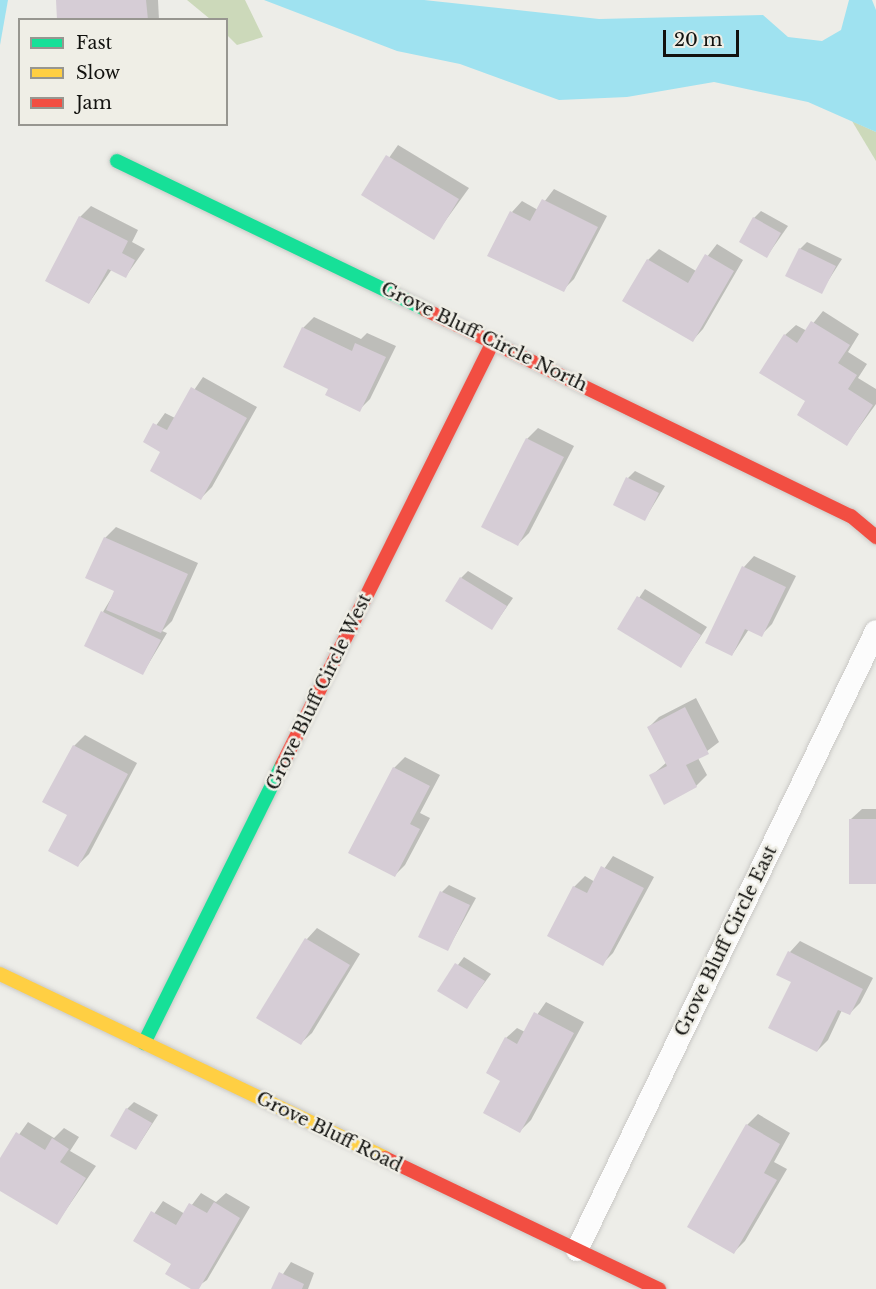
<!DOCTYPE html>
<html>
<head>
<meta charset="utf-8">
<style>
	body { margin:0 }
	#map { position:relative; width:876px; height:1289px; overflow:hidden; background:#edede8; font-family:"Libre Baskerville",serif }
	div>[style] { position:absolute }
	.green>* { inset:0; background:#ccd9ba }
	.water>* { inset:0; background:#9fe2f0 }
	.shadow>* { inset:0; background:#0003 }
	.building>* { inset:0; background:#d6cdd6 }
	.roads { filter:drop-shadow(0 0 2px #cac9c6) drop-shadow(0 0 2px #cac9c6) }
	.street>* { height:22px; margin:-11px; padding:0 11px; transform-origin:11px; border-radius:11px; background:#fcfcfc }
	.fast>* { height:14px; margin:-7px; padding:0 7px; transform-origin:7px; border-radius:7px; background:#16e098 }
	.slow>* { height:14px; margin:-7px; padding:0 7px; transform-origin:7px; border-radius:7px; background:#ffcf43 }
	.jam>* { height:14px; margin:-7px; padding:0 7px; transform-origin:7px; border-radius:7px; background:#f24e42 }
	span { translate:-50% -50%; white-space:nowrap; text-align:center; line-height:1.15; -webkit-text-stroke:5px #efeee6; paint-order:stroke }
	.street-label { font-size:18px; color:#12120f }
	.legend { position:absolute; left:18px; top:18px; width:210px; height:108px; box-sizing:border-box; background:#efeee6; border:2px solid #979690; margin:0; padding:8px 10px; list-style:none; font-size:18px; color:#12120f }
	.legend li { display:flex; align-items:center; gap:12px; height:30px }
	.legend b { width:30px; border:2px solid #979690 }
	.scale { position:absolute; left:663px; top:30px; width:76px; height:27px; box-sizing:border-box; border:3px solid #12120f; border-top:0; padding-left:8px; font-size:18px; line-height:21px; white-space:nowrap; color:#12120f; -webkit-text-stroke:4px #efeee6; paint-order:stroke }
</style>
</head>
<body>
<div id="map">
	<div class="green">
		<i style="clip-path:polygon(187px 0,245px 0,263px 37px,237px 45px,227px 35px,226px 20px,210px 19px)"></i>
		<i style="clip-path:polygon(852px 121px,876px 132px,876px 161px)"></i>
	</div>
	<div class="water">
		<i style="clip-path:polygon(0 0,8px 0,0 45px)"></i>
		<i style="clip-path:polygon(264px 0,424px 0,599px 19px,763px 15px,788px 37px,822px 41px,841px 30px,849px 0,872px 0,876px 10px,876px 132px,808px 102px,714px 82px,627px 97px,559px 100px,460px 64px,397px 51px)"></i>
	</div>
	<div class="shadow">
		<i style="clip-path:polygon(57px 0,158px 0,159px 20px,59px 20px)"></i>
		<i style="clip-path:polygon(398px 145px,469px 188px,433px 238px,363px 195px)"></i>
		<i style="clip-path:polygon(554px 189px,607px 216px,574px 279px,563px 290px,512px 212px,522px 201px,538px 210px)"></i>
		<i style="clip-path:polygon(91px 206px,138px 230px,132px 242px,145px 249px,126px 276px,112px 269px,89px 303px,80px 217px)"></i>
		<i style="clip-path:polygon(761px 211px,788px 226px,767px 256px,754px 218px)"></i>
		<i style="clip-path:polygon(807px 242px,842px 259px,821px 292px,800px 249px)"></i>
		<i style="clip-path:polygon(717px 244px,743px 260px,703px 329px,693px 340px,648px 260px,659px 249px,696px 271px)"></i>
		<i style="clip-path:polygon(823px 311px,859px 334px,848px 352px,867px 364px,858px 378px,876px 389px,876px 404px,847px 444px,807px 401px,785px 335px,796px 325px,807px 331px)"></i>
		<i style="clip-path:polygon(314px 317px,361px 339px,367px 333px,396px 346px,370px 399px,359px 410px,330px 388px,303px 328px)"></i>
		<i style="clip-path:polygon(203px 377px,257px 407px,212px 487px,201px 498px,162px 452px,145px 441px,165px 413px,175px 418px)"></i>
		<i style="clip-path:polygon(538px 428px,574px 446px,529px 533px,518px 544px,527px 439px)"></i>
		<i style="clip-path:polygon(635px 471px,665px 486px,645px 519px,628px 478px)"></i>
		<i style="clip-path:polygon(116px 527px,198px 563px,172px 621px,162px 631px,167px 633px,143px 673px,103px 612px,116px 590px,105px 538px)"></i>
		<i style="clip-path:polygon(754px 556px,796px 576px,772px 624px,761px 635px,749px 629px,732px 655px,744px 567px)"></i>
		<i style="clip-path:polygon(468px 571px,513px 598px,492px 628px,461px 578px)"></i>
		<i style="clip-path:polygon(645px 589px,707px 627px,681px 666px,619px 628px)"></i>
		<i style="clip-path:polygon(696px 698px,719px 742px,698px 758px,707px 775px,696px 786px,651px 776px,667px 762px,649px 727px,659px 717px)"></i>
		<i style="clip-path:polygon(85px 735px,137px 763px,89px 854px,78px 865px,69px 815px,74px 746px)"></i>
		<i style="clip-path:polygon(405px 757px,440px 775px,420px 813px,430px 818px,405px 865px,395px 875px,394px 768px)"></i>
		<i style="clip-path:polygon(862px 809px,876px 809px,876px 883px,851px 819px)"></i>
		<i style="clip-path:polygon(613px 856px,654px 877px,613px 953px,602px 964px,574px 887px,585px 876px,595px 882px)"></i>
		<i style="clip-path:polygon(449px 885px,476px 898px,448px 949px,442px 892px)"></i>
		<i style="clip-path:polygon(317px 928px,360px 954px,312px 1033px,301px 1043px,258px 1017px,307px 939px)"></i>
		<i style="clip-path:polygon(800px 941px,873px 978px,860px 1003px,849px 1014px,842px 1010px,828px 1040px,817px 1051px,793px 981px,790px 952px)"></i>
		<i style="clip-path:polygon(464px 957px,491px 974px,466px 1008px,439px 990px)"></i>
		<i style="clip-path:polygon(546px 1002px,584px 1022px,531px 1120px,520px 1131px,502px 1080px,506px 1038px,517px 1028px,525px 1032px)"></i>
		<i style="clip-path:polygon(134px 1102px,158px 1115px,136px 1149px,127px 1109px)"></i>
		<i style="clip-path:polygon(758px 1114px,790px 1133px,774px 1162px,787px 1169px,745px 1241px,734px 1252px,747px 1125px)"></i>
		<i style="clip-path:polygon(28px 1122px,54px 1138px,64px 1128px,79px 1137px,70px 1151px,96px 1166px,57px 1223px,0 1189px,0 1161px)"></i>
		<i style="clip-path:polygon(201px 1193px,216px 1202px,226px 1193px,250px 1207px,207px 1280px,194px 1289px,173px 1263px,135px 1241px,163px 1201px,185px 1214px)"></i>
		<i style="clip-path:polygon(291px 1262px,314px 1273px,308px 1289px,273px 1289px)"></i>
	</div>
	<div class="building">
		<i style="clip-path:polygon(56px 0,146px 0,148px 20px,57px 20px)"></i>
		<i style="clip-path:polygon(386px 155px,459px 199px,434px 240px,361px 195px)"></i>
		<i style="clip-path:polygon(542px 199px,598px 227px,564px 292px,487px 256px,510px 211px,530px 221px)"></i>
		<i style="clip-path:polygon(79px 216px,128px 241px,122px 253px,135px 260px,126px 278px,108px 269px,89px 304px,45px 281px)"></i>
		<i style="clip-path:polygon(753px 217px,781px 233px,767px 258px,739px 242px)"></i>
		<i style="clip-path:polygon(799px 248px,836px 266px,822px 294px,785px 276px)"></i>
		<i style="clip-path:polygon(705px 254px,734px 271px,693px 342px,622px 301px,647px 259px,688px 283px)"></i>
		<i style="clip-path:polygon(811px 321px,850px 345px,838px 363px,857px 375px,848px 389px,873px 405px,847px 446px,797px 415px,805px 401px,759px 373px,784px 334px,797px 343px)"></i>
		<i style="clip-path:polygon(302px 327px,352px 351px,355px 343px,386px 357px,360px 412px,325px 395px,328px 389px,283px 367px)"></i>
		<i style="clip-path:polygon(191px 387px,247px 418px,201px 500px,150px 471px,160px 452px,143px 442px,153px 423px,167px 430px)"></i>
		<i style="clip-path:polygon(526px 438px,564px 457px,518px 546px,481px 527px)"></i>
		<i style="clip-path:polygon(626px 477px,659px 493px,645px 521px,613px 505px)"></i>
		<i style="clip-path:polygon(104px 537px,188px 574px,161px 633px,106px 610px,114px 591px,85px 578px)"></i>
		<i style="clip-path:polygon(742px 566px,786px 587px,762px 637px,745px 629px,732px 656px,705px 643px)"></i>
		<i style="clip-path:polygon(460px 577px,507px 606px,492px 630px,445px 601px)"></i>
		<i style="clip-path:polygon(637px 596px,701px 635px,681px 668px,617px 629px)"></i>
		<i style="clip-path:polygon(101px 611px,161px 640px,143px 675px,84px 646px)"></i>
		<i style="clip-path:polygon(685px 707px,709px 754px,686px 765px,697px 787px,664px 805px,649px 775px,667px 766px,647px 727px)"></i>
		<i style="clip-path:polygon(73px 745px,128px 774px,78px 867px,48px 851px,67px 815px,42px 802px)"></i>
		<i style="clip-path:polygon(393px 767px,430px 786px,410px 824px,420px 829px,395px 877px,348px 853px)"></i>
		<i style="clip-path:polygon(849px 819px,876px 819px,876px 884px,849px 884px)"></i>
		<i style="clip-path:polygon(601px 866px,644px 888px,603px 966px,547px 936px,573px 886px,587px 893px)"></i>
		<i style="clip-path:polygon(440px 891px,470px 905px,448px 951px,418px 937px)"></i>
		<i style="clip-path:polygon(305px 938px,350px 965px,301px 1045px,256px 1018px)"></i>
		<i style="clip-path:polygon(788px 951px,863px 989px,850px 1015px,838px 1010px,817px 1052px,768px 1028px,791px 982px,776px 975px)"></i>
		<i style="clip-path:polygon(455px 963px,485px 981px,467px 1009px,437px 991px)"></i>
		<i style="clip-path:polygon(534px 1012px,574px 1033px,520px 1133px,483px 1113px,500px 1081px,486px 1073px,505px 1037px,517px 1044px)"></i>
		<i style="clip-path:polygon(126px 1108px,152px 1123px,136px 1150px,110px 1136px)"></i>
		<i style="clip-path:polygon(746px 1124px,780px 1144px,764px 1173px,777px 1180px,734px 1254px,687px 1227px)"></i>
		<i style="clip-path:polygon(16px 1132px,45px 1150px,52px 1138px,69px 1149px,60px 1162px,86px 1178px,57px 1225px,0 1191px,0 1158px)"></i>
		<i style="clip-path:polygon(214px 1202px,240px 1218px,199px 1289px,191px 1289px,165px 1274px,171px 1264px,133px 1241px,151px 1211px,176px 1225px,189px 1203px,207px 1213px)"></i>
		<i style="clip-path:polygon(279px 1272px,304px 1284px,302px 1289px,271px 1289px)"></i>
	</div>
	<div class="roads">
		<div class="street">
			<i style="left:577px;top:1250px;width:687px;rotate:-64.22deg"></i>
		</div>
		<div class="fast">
			<i style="left:117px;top:161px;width:343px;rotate:25.7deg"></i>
			<i style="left:144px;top:1043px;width:310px;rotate:-63.6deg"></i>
		</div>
		<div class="slow">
			<i style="left:0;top:974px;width:427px;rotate:25.5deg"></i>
		</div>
		<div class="jam">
			<i style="left:426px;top:310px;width:472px;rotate:25.9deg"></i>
			<i style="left:851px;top:516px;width:33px;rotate:40deg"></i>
			<i style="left:282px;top:765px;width:474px;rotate:-63.5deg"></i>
			<i style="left:385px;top:1158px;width:304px;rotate:25.6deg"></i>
		</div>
	</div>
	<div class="street-label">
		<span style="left:484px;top:337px;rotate:26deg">Grove Bluff Circle North</span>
		<span style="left:319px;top:692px;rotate:-64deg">Grove Bluff Circle West</span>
		<span style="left:726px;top:941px;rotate:-64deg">Grove Bluff Circle East</span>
		<span style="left:329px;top:1132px;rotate:26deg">Grove Bluff Road</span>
	</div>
	<ul class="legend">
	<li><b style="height:8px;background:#16e098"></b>Fast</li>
	<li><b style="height:8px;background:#ffcf43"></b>Slow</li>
	<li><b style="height:8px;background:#f24e42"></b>Jam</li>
	</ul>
	<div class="scale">20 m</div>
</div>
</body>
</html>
